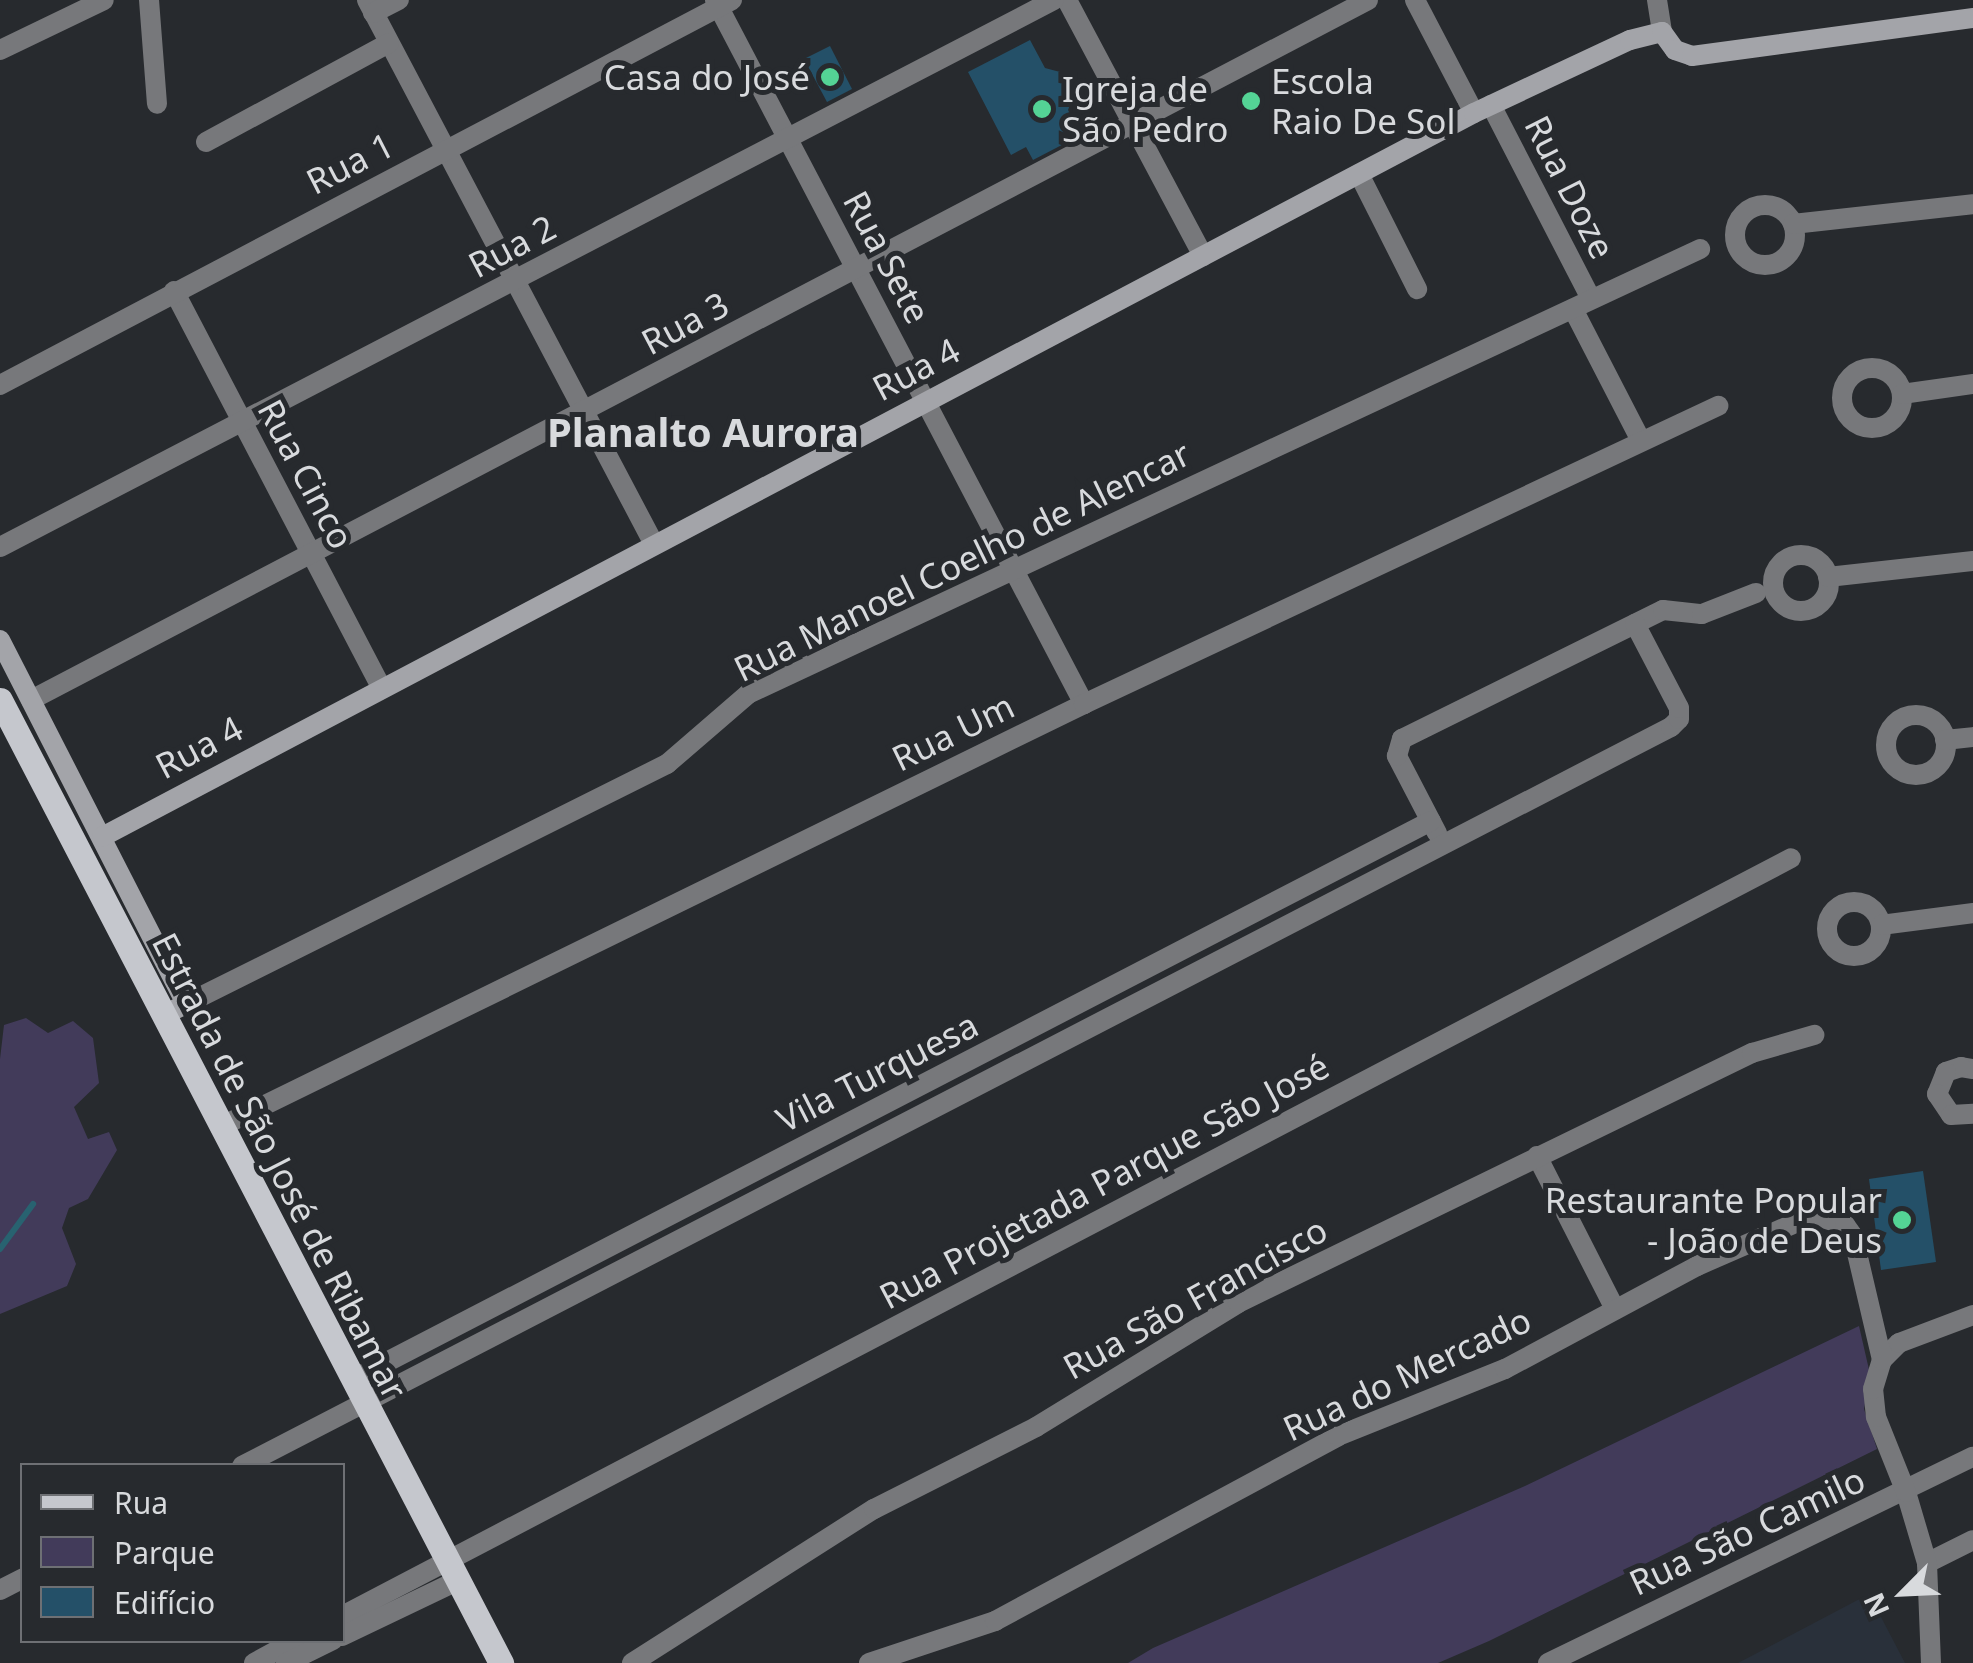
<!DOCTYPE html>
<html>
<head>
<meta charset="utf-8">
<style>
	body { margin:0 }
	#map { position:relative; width:1973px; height:1663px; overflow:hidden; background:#272a2e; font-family:"Noto Sans",sans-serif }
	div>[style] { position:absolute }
	.built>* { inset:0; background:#29303a }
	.green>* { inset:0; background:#423b5a }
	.stream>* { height:6px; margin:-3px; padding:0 3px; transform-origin:3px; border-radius:3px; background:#286270 }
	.building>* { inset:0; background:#245068 }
	.street>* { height:20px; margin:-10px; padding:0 10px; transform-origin:10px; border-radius:10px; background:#77787b }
	.street>.ring { margin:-10px; padding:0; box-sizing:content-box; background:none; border:20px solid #77787b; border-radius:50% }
	.secondary>* { height:20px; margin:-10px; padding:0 10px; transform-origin:10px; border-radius:10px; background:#a3a4a9 }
	.primary>* { height:25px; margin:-12.5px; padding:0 12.5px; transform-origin:12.5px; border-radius:12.5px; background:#c5c7cd }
	.dots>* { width:28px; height:28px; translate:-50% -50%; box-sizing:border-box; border:5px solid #272a2e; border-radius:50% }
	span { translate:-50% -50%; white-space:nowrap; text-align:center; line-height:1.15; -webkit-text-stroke:10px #272a2e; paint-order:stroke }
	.poi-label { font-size:35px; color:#d8dadd }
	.right { translate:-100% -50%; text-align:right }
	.left { translate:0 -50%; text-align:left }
	.street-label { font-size:35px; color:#d8dadd }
	.quarter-label { font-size:40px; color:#d8dadd; font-weight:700 }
	.legend { position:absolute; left:20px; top:1463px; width:325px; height:180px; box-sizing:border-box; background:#272a2e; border:2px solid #6e7074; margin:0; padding:12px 18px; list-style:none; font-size:30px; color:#d8dadd }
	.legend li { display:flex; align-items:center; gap:20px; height:50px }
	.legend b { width:50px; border:2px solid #6e7074 }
	.north { position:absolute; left:1853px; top:1543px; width:100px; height:100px; -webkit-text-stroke:8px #272a2e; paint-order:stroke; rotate:246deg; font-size:28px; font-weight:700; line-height:40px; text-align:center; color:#d8dadd }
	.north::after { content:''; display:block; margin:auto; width:35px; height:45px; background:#d8dadd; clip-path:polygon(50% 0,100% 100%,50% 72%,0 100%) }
</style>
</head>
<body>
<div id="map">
	<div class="built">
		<i style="clip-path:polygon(1869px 1594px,1905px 1663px,1738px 1663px)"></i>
	</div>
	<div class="green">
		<i style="clip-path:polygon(26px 1018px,48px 1033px,73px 1021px,93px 1038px,99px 1083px,74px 1107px,88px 1139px,109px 1132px,117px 1150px,88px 1199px,69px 1208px,62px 1228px,76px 1264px,67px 1286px,0 1314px,0 1059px,4px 1025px)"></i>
		<i style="clip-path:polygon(1859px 1326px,1870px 1374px,1864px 1409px,1877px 1449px,1489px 1641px,1438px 1663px,1128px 1663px,1153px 1648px,1525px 1486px)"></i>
	</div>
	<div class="stream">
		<i style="left:0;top:1249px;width:56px;rotate:-53.7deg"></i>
	</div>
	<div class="building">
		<i style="clip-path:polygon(1030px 40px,1045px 68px,1060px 72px,1073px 97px,1068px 110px,1081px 135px,1033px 160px,1026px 147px,1011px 155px,968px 72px)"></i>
		<i style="clip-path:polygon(830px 46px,852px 89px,827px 102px,804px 59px)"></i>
		<i style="clip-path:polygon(1923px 1171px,1936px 1262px,1881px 1270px,1869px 1179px)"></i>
	</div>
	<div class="street">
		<i style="left:149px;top:0;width:104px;rotate:85.6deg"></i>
		<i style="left:367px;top:0;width:615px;rotate:62.19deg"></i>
		<i style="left:715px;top:0;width:795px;rotate:62.34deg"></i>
		<i style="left:1067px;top:0;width:290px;rotate:62deg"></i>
		<i style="left:1415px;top:0;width:127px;rotate:62.4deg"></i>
		<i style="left:1657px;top:0;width:32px;rotate:81deg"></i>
		<i style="left:373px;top:13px;width:29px;rotate:-27deg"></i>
		<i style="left:0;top:50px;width:115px;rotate:-25.7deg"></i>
		<i style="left:1491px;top:105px;width:218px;rotate:62.7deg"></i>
		<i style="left:206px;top:142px;width:208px;rotate:-28.4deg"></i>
		<i style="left:1359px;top:174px;width:129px;rotate:63.2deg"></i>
		<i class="ring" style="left:1735px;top:205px;width:40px;height:40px"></i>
		<i style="left:1793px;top:224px;width:181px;rotate:-6.3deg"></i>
		<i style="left:174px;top:291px;width:447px;rotate:62.4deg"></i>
		<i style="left:1573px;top:309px;width:146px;rotate:62.7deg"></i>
		<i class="ring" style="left:1842px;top:368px;width:40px;height:40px"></i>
		<i style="left:0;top:385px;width:827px;rotate:-27.74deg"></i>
		<i style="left:1902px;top:394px;width:72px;rotate:-8deg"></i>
		<i style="left:0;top:547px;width:1187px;rotate:-27.43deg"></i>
		<i class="ring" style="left:1773px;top:555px;width:36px;height:36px"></i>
		<i style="left:1828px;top:577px;width:146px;rotate:-6.3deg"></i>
		<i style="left:31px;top:700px;width:1509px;rotate:-27.63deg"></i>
		<i class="ring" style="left:1886px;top:715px;width:40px;height:40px"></i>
		<i style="left:1945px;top:740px;width:28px;rotate:-6deg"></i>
		<i style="left:1437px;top:833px;width:87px;rotate:-117.5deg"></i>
		<i style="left:1397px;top:756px;width:18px;rotate:-74deg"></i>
		<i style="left:1402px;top:739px;width:291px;rotate:-26.3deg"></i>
		<i style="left:1663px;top:610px;width:39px;rotate:6deg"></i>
		<i style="left:1702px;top:614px;width:58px;rotate:-21.3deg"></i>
		<i class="ring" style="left:1827px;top:902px;width:34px;height:34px"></i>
		<i style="left:1881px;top:925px;width:93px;rotate:-7.4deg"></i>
		<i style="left:186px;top:1004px;width:538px;rotate:-26.52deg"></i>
		<i style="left:667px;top:764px;width:107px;rotate:-40.8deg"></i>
		<i style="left:748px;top:694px;width:1051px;rotate:-25.05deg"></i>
		<i style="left:1973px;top:1069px;width:12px;rotate:-171deg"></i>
		<i style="left:1961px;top:1067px;width:16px;rotate:162deg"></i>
		<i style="left:1946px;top:1072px;width:24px;rotate:112deg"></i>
		<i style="left:1937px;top:1094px;width:25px;rotate:56deg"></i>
		<i style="left:1951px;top:1115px;width:22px;rotate:-3deg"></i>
		<i style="left:220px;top:1127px;width:962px;rotate:-26.09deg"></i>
		<i style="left:1084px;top:704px;width:701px;rotate:-25.18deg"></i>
		<i style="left:1537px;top:1156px;width:172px;rotate:63deg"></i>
		<i style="left:352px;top:1380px;width:1215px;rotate:-27.39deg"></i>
		<i style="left:242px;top:1466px;width:1609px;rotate:-27.35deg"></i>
		<i style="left:1671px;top:727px;width:11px;rotate:-45deg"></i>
		<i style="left:1679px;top:719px;width:11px;rotate:-90deg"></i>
		<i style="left:1679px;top:708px;width:95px;rotate:-117.6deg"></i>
		<i style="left:1927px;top:1563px;width:51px;rotate:-26.6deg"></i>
		<i style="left:0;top:1590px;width:25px;rotate:-27deg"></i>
		<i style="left:342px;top:1616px;width:1635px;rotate:-27.61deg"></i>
		<i style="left:342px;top:1636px;width:127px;rotate:-25.6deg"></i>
		<i style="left:254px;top:1663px;width:48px;rotate:-28.7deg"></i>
		<i style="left:286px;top:1663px;width:52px;rotate:-26.1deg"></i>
		<i style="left:632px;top:1663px;width:287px;rotate:-32.5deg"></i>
		<i style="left:874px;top:1509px;width:182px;rotate:-26.8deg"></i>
		<i style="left:1036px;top:1427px;width:237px;rotate:-31.5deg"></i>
		<i style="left:1238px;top:1303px;width:572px;rotate:-25.94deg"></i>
		<i style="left:1752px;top:1053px;width:65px;rotate:-16.2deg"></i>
		<i style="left:869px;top:1663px;width:133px;rotate:-18.4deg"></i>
		<i style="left:995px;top:1621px;width:390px;rotate:-28.3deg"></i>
		<i style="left:1338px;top:1436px;width:180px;rotate:-21.9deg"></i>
		<i style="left:1505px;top:1369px;width:218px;rotate:-28.2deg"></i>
		<i style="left:1697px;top:1266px;width:128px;rotate:-23.6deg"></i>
		<i style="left:1814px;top:1215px;width:33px;rotate:18deg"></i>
		<i style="left:1845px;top:1225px;width:14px;rotate:54deg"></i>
		<i style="left:1853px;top:1236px;width:127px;rotate:76.8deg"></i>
		<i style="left:1548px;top:1663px;width:472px;rotate:-25.9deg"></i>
		<i style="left:1931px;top:1663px;width:100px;rotate:-92.3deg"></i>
		<i style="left:1927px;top:1563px;width:74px;rotate:-106.5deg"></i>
		<i style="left:1906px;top:1492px;width:81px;rotate:-111.8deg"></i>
		<i style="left:1876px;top:1417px;width:28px;rotate:-96deg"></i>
		<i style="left:1873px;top:1389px;width:30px;rotate:-73deg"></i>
		<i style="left:1882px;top:1360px;width:24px;rotate:-45deg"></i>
		<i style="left:1899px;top:1343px;width:79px;rotate:-20.7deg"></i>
	</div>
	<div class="secondary">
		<i style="left:0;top:640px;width:409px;rotate:62.9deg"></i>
		<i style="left:186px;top:1004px;width:25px;rotate:154deg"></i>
		<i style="left:102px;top:837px;width:1551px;rotate:-27.82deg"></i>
		<i style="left:1474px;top:113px;width:172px;rotate:-25.1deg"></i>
		<i style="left:1630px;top:40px;width:33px;rotate:-14deg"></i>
		<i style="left:1662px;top:32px;width:22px;rotate:54deg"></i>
		<i style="left:1675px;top:50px;width:18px;rotate:19deg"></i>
		<i style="left:1692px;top:56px;width:284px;rotate:-7.7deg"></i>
	</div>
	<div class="primary">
		<i style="left:0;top:700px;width:1086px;rotate:62.51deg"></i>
	</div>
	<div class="dots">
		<i style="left:830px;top:77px;background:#54d395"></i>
		<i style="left:1251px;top:101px;background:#54d395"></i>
		<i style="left:1042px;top:109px;background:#54d395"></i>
		<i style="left:1902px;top:1220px;background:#54d395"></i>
	</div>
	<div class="poi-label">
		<span class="right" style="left:810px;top:77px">Casa do José</span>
		<span class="left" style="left:1271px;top:101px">Escola<br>Raio De Sol</span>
		<span class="left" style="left:1062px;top:109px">Igreja de<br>São Pedro</span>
		<span class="right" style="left:1882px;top:1220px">Restaurante Popular<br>- João de Deus</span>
	</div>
	<div class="street-label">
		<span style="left:350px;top:163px;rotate:-27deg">Rua 1</span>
		<span style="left:1570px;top:187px;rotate:63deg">Rua Doze</span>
		<span style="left:512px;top:246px;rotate:-28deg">Rua 2</span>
		<span style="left:887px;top:257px;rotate:62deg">Rua Sete</span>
		<span style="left:685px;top:323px;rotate:-28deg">Rua 3</span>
		<span style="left:916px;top:369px;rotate:-28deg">Rua 4</span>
		<span style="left:306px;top:474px;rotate:62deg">Rua Cinco</span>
		<span style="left:962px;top:561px;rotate:-26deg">Rua Manoel Coelho de Alencar</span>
		<span style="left:953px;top:732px;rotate:-26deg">Rua Um</span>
		<span style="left:199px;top:747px;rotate:-28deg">Rua 4</span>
		<span style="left:877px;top:1072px;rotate:-27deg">Vila Turquesa</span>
		<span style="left:280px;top:1166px;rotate:63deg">Estrada de São José de Ribamar</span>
		<span style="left:1104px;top:1181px;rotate:-28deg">Rua Projetada Parque São José</span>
		<span style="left:1195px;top:1298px;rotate:-29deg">Rua São Francisco</span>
		<span style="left:1407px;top:1374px;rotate:-25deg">Rua do Mercado</span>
		<span style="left:1747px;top:1531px;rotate:-25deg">Rua São Camilo</span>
	</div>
	<div class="quarter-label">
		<span style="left:703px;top:432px">Planalto Aurora</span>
	</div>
	<ul class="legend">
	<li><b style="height:12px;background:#c5c7cd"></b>Rua</li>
	<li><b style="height:28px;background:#423b5a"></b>Parque</li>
	<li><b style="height:28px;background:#245068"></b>Edifício</li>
	</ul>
	<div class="north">N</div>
</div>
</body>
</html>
